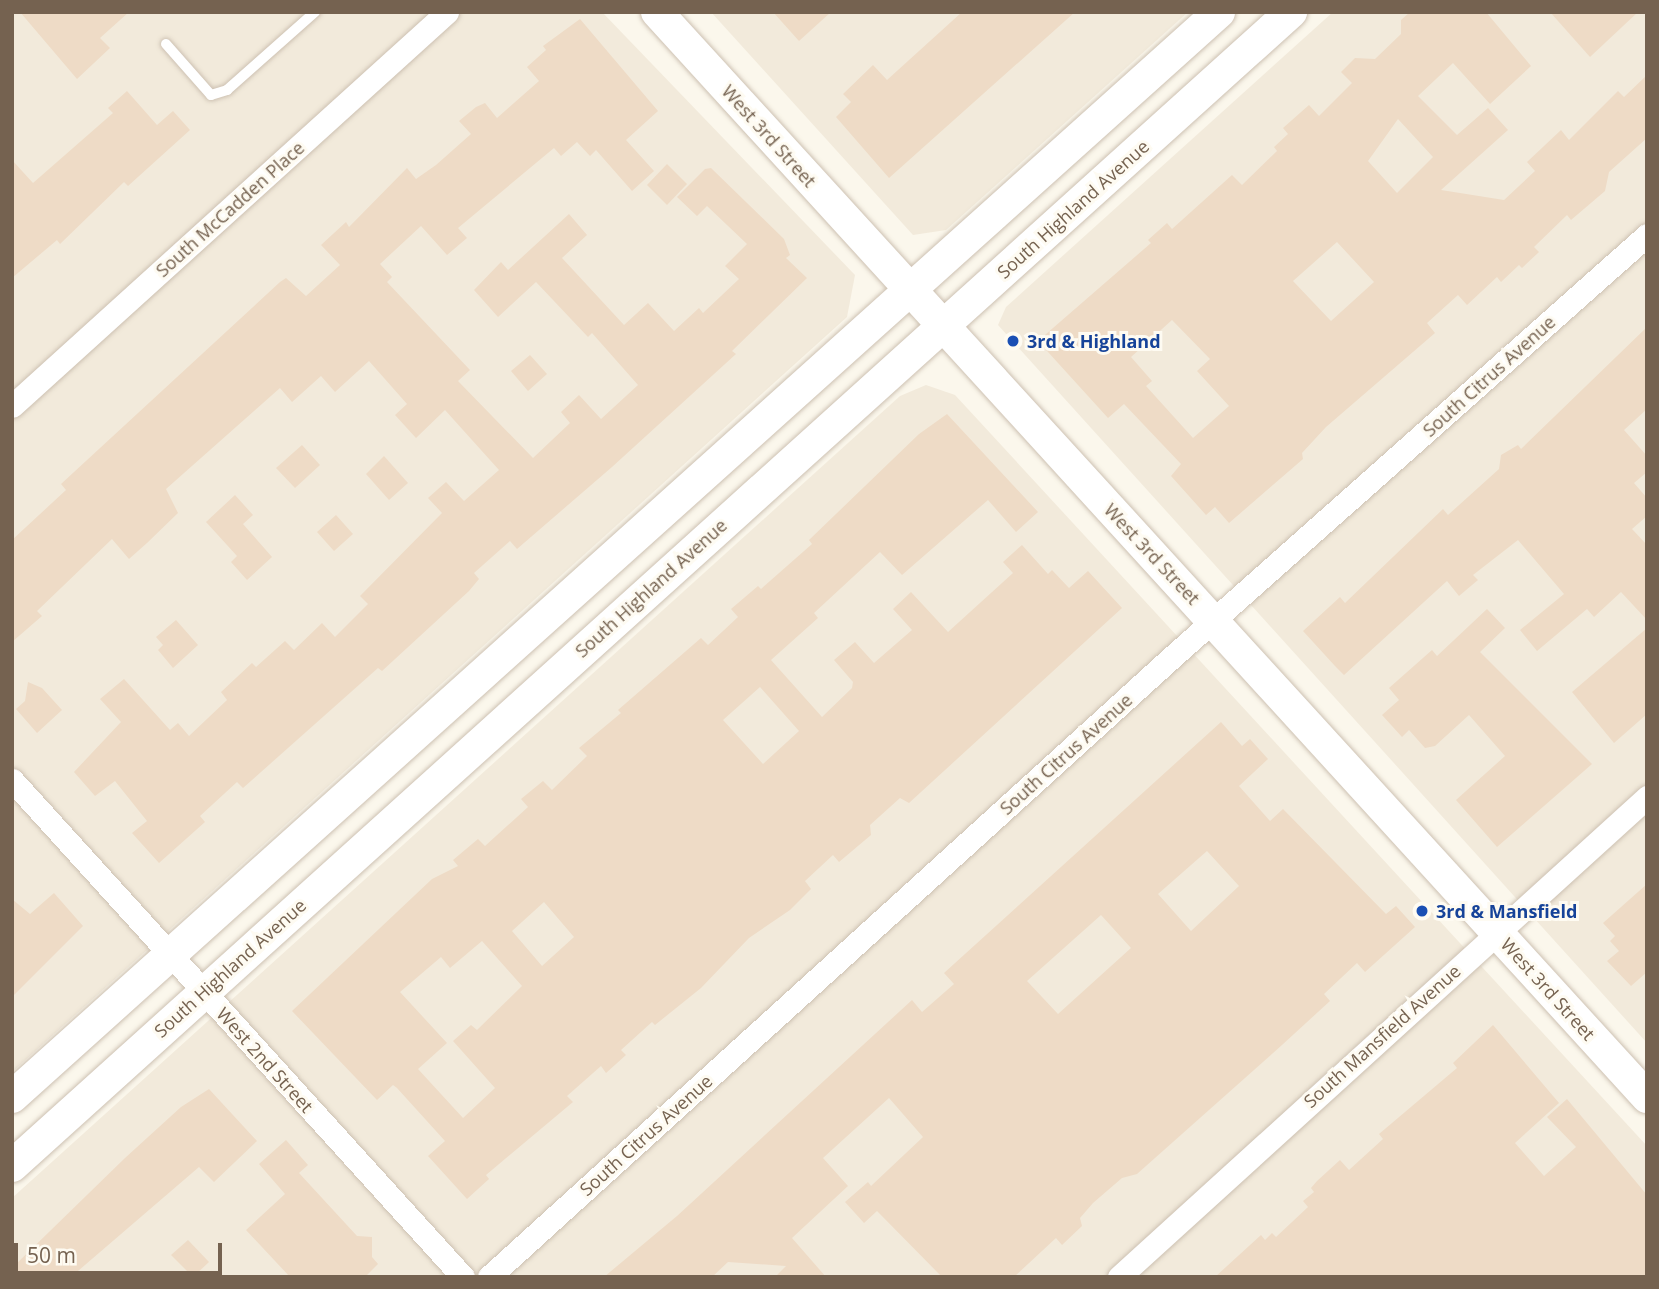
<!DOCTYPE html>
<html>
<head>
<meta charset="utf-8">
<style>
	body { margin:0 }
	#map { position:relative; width:1659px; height:1289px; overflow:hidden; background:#fbf7ec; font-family:"Open Sans",sans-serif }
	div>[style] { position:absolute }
	.residential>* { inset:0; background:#f2eadb }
	.building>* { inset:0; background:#eedbc6 }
	.roads { filter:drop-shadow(0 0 2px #cdc1b2) drop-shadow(0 0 2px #cdc1b2) }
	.lane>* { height:10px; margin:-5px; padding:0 5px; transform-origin:5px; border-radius:5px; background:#fff }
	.street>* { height:23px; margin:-11.5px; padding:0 11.5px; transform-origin:11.5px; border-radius:11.5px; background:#fff }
	.secondary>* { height:32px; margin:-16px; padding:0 16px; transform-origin:16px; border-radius:16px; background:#fff }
	.dots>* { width:19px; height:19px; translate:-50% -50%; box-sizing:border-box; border:4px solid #fefbf2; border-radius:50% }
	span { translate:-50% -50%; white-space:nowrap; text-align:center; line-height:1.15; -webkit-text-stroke:6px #fefbf2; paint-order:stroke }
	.street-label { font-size:18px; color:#756250 }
	.transit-label { font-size:18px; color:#164399; font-weight:700 }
	.left { translate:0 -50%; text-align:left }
	.frame { position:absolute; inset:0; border:14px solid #756250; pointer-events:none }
	.scale { position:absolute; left:14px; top:1243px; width:208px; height:32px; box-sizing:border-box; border:4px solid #756250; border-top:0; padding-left:9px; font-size:21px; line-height:24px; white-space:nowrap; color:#756250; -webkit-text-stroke:5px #fefbf2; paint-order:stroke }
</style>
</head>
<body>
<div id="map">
	<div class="residential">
		<i style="clip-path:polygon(12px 12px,602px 12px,855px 275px,847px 317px,12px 1072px)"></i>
		<i style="clip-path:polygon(711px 12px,1188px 12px,946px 230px,913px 235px)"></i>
		<i style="clip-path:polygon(1333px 12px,1647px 12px,1647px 1043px,998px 325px,1006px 307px)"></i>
		<i style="clip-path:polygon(926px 385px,955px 395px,1647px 1146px,1647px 1277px,12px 1277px,12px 1198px,900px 396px)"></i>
	</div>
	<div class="building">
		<i style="clip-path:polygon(20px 12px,129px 12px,100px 38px,110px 48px,77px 79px)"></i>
		<i style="clip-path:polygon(773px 12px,831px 12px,799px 41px)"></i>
		<i style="clip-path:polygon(962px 12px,1075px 12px,889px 178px,836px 117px,851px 102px,843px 94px,873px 65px,887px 80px)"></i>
		<i style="clip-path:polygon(evenodd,1410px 12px,1486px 12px,1531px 66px,1490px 104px,1453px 63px,1418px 96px,1457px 135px,1488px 108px,1508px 130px,1441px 190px,1504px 200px,1535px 171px,1527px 162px,1561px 130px,1569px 140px,1618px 91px,1624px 97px,1647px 75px,1647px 138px,1609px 172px,1605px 191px,1571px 220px,1567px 215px,1534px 247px,1539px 252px,1522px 268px,1519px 265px,1501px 282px,1497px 277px,1467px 305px,1458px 295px,1427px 323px,1435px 333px,1326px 427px,1302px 453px,1303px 459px,1229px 523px,1215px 507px,1206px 515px,1171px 476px,1181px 464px,1124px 404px,1108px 418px,1038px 341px,1151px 243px,1148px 240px,1167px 223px,1172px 229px,1232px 175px,1242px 185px,1277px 151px,1274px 147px,1288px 134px,1283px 128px,1309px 105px,1319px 116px,1352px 83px,1341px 72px,1355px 58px,1375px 59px,1401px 34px,1401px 20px,1410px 12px,1398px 119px,1433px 157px,1397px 193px,1368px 161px,1398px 119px,1410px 12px,1337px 242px,1374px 282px,1331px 321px,1293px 281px,1337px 242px,1410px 12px,1172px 320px,1210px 359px,1197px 371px,1229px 406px,1193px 438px,1146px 386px,1152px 381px,1131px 357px,1172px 320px)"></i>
		<i style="clip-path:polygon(1550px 12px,1638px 12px,1590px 57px)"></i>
		<i style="clip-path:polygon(580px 19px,658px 111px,626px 140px,654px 171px,632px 191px,596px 150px,590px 156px,577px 142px,561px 156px,554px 148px,458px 228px,467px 238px,447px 255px,421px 226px,380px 264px,392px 277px,387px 282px,470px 370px,458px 381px,533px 458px,570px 423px,561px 412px,579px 395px,601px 419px,638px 385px,592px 333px,588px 337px,536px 282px,498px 317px,474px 290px,501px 262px,508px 270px,569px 214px,587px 235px,562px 258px,624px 325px,648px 303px,674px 331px,699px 308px,703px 313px,739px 279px,725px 266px,747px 244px,707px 206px,697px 216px,677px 197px,705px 169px,711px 168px,784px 239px,790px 255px,786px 258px,807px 278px,732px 351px,736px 354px,612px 467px,517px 549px,510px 541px,474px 573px,479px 579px,469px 591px,382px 671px,378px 668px,243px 788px,237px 782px,200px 816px,205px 822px,159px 863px,132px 833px,147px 821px,115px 781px,95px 796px,74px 772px,121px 722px,100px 699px,124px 679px,170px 730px,178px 723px,189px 736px,227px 700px,221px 692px,252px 663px,256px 667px,285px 641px,294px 650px,322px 623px,335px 637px,368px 604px,360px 596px,442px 513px,428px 498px,446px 482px,464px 501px,499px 470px,445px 410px,416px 438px,395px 415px,407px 404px,369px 361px,335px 392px,321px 376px,292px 402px,280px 388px,166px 489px,178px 513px,147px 543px,129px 559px,112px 539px,37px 611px,42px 616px,12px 642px,12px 540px,66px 490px,61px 484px,280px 282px,286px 278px,306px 296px,340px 265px,321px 245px,346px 222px,349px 227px,407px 168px,416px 179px,436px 165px,471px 134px,459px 121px,476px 107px,485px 103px,497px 118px,539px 81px,527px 67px,546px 50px,543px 46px)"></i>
		<i style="clip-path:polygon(127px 91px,157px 125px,173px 111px,190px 130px,128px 186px,124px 182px,60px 244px,57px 240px,12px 278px,12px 160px,33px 183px,113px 113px,108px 108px)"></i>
		<i style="clip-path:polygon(667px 164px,687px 184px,667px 205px,647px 185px)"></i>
		<i style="clip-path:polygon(1647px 327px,1647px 409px,1624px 430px,1647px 456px,1647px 472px,1634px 483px,1647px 498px,1647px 516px,1632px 529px,1647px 545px,1647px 620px,1621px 592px,1594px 617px,1587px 609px,1537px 651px,1520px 630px,1564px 594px,1518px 540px,1473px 575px,1478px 580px,1459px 596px,1447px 581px,1344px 675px,1335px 666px,1303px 631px,1340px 597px,1345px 603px,1443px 509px,1448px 515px,1499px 469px,1501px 455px,1518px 445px,1521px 449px)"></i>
		<i style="clip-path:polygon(530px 355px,547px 374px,528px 391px,511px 371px)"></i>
		<i style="clip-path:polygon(evenodd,947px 414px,1038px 512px,1016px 532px,988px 500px,902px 575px,880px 552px,814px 613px,818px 618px,771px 660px,822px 717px,852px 688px,853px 682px,834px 660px,855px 642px,874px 663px,912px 630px,893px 609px,911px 592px,948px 632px,1013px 573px,1003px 562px,1022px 545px,1048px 574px,1052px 570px,1069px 588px,1088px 571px,1122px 608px,909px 803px,900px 798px,870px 825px,871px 835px,839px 862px,833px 855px,805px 881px,811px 889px,790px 910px,749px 938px,701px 988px,655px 1025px,652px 1022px,621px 1050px,626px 1055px,606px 1073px,601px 1066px,567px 1096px,573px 1102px,486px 1175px,489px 1179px,467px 1199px,428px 1156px,445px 1141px,397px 1088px,393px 1085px,377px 1100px,292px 1011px,432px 879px,458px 866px,453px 860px,478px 839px,485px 846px,528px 807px,521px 799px,543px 781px,552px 790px,587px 756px,579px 748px,621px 713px,618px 710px,701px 638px,708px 645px,738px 617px,731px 609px,758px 586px,761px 589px,812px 544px,809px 540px,919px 434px,947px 414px,760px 687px,799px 731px,763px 764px,723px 720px,760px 687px,947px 414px,544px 902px,574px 937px,542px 966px,512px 931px,544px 902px,947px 414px,482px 941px,522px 986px,477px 1030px,471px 1025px,453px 1041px,495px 1088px,463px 1118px,418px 1069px,447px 1043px,400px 992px,441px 957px,450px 968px,482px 941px)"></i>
		<i style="clip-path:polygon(302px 445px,320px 465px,295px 488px,276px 468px)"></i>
		<i style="clip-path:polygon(384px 456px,408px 483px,389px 500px,366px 474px)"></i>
		<i style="clip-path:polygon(235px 495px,253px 515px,243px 524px,272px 557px,247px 580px,231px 562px,237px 556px,206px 522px)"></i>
		<i style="clip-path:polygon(336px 515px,353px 534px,334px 551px,317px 532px)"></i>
		<i style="clip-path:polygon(1487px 609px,1505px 628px,1480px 652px,1592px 764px,1497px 847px,1456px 800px,1505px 756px,1469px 715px,1435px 746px,1425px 748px,1409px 730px,1402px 737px,1382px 715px,1399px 700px,1389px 688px,1432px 650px,1437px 656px)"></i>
		<i style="clip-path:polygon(176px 620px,198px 645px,173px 668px,158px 650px,163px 645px,156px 637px)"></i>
		<i style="clip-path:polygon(1647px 628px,1647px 714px,1614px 743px,1572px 692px)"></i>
		<i style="clip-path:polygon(28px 682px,42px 688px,62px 710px,37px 733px,16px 709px,25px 701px)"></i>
		<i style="clip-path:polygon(evenodd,1221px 722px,1242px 746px,1250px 739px,1268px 759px,1239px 786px,1270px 821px,1283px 809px,1386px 914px,1396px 906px,1415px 927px,1365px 972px,1357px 963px,1324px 994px,1330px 1001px,1282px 1045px,1137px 1174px,1122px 1178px,1093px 1203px,1080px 1218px,1082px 1226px,1062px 1245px,1056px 1238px,1014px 1277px,942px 1277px,877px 1211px,864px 1223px,845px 1202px,868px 1182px,871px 1186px,923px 1137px,889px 1098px,823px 1158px,848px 1186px,792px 1238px,826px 1277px,775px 1277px,786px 1266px,728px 1262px,712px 1277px,604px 1277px,677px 1216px,912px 1000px,922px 1012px,954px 984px,944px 973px,1221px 722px,1207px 851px,1239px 886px,1191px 931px,1158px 894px,1207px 851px,1221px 722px,1101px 915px,1131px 948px,1058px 1014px,1027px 981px,1101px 915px)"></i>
		<i style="clip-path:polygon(1647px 884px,1647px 972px,1631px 986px,1607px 961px,1619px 951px,1610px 941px,1615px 936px,1603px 923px)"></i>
		<i style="clip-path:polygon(54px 893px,83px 926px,12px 997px,12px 899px,30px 914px)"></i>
		<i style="clip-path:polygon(1493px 1025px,1559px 1103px,1515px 1143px,1544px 1176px,1576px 1147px,1547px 1117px,1567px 1099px,1647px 1195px,1647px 1277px,1215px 1277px,1261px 1235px,1265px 1240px,1272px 1233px,1276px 1237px,1308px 1207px,1303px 1201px,1314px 1192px,1311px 1188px,1317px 1181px,1340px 1160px,1349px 1170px,1383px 1139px,1379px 1134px,1457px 1068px,1453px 1063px)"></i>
		<i style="clip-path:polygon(209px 1089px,257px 1141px,214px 1182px,199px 1167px,71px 1277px,12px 1277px,12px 1268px,125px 1158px,181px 1107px)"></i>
		<i style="clip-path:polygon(286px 1140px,308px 1165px,299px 1173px,357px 1236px,372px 1237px,372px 1257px,378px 1264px,365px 1277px,290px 1277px,246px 1230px,285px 1194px,259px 1164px)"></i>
		<i style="clip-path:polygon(188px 1240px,209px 1262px,193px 1277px,171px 1255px)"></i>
	</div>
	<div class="roads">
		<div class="lane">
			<i style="left:166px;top:44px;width:68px;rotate:48.6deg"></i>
			<i style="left:211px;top:95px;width:17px;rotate:-17deg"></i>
			<i style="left:227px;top:90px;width:118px;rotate:-41.6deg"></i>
		</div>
		<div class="street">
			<i style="left:12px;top:406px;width:587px;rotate:-42.17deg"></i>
			<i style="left:12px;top:780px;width:671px;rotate:47.78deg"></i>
			<i style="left:489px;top:1277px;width:922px;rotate:-42.23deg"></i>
			<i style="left:1172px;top:657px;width:635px;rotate:-41.62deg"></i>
			<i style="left:1119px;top:1277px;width:714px;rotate:-42.27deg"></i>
		</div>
		<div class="secondary">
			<i style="left:657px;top:12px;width:1469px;rotate:47.62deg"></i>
			<i style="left:12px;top:1097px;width:1623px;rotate:-41.95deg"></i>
			<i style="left:12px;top:1166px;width:1723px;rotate:-42.06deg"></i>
		</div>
	</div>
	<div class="dots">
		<i style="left:1013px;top:341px;background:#1a4fb4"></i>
		<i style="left:1422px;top:911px;background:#1a4fb4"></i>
	</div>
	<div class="street-label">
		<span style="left:769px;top:136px;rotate:48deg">West 3rd Street</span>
		<span style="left:230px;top:209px;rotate:-42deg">South McCadden Place</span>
		<span style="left:1073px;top:209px;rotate:-42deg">South Highland Avenue</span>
		<span style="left:1489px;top:376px;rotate:-42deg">South Citrus Avenue</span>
		<span style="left:1152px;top:554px;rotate:47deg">West 3rd Street</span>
		<span style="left:651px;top:588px;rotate:-42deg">South Highland Avenue</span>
		<span style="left:1066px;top:754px;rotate:-42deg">South Citrus Avenue</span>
		<span style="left:230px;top:968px;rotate:-42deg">South Highland Avenue</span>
		<span style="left:1548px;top:989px;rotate:48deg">West 3rd Street</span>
		<span style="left:1382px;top:1036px;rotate:-42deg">South Mansfield Avenue</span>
		<span style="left:265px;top:1060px;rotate:48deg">West 2nd Street</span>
		<span style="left:646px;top:1135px;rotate:-42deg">South Citrus Avenue</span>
	</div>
	<div class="transit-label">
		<span class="left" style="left:1027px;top:341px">3rd &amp; Highland</span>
		<span class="left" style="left:1436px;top:911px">3rd &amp; Mansfield</span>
	</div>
	<div class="frame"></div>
	<div class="scale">50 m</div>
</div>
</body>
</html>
